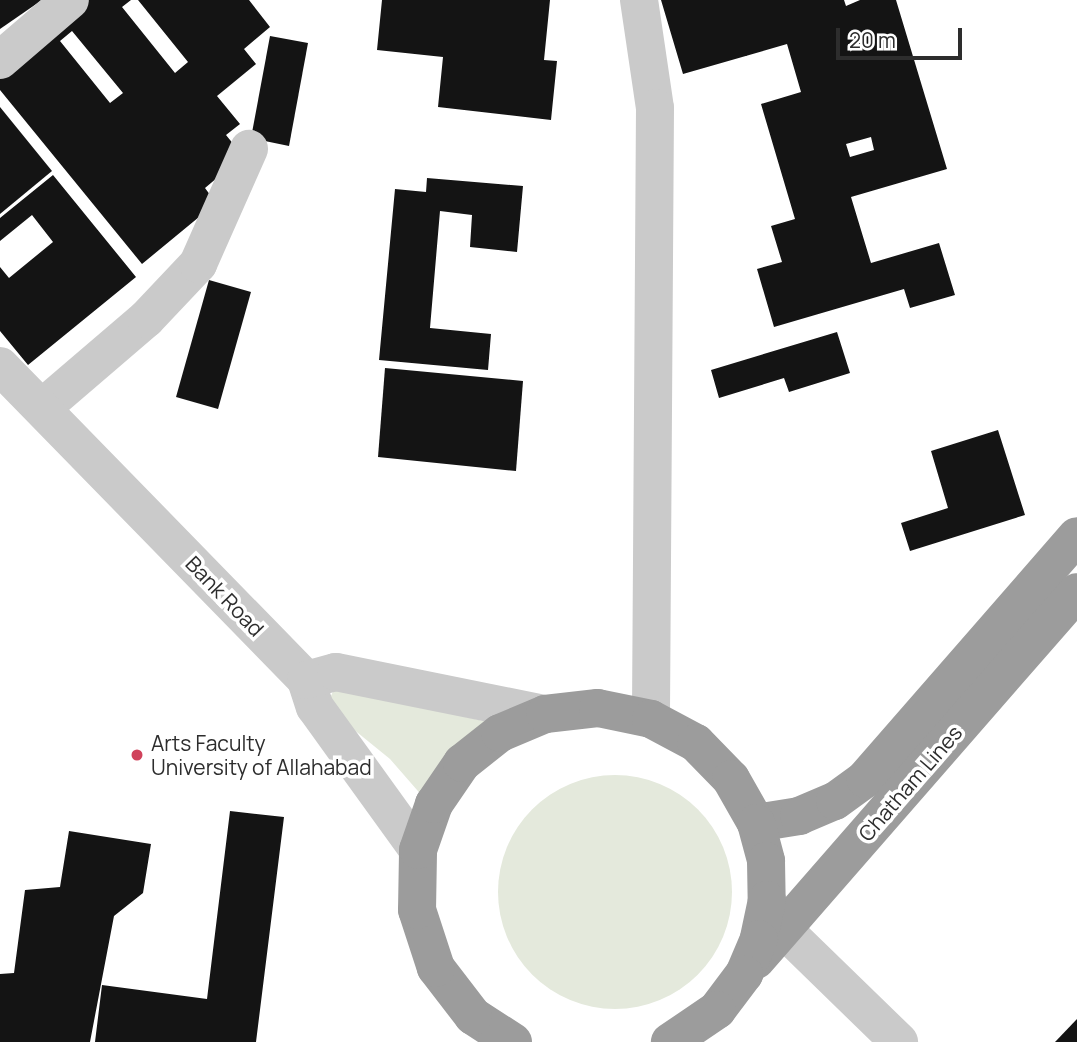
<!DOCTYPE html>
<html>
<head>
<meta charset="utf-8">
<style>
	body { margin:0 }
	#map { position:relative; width:1077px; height:1042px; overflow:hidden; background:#fff; font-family:Manrope,sans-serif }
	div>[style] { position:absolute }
	.green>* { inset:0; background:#e4e9dc }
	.round { border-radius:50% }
	.building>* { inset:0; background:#141414 }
	.minor>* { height:38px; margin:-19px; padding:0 19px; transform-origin:19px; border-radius:19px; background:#cacaca }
	.tertiary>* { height:38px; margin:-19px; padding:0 19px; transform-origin:19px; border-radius:19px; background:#cacaca }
	.trunk>* { height:38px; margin:-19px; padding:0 19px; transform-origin:19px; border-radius:19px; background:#9c9c9c }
	.dots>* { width:19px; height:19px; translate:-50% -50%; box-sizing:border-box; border:4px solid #fff; border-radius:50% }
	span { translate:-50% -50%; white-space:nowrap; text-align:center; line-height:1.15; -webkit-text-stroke:7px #fff; paint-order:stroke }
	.street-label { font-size:21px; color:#2d2d2d }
	.poi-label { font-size:21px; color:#2d2d2d }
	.left { translate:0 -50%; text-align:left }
	.scale { position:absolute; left:836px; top:28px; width:126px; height:32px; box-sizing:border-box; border:4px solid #2d2d2d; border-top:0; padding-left:9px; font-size:21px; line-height:24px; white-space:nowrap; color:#2d2d2d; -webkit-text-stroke:5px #fff; paint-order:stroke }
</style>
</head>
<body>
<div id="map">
	<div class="green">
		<i style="clip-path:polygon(335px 687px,492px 723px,424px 798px,390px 759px,326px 707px)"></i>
		<i class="round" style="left:498px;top:775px;width:234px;height:234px"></i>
	</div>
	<div class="building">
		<i style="clip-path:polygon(0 0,42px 0,0 29px)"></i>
		<i style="clip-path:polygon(evenodd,79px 0,131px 0,122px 7px,175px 73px,188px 62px,138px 0,249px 0,270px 27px,244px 49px,256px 64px,217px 96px,240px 124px,226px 135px,243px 156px,205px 188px,216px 203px,142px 264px,0 90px,0 64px,79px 0,72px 31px,123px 93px,110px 103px,60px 41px,72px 31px)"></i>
		<i style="clip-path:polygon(382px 0,550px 0,544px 60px,557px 61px,551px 120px,438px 107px,443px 57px,377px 50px)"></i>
		<i style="clip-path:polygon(evenodd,661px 0,844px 0,846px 6px,860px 0,896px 0,947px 169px,851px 197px,871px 263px,939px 243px,955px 295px,910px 308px,904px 289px,774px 327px,757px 269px,782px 262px,771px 226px,795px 219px,761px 104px,801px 92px,787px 44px,683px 74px,661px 0,871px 137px,874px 150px,850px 157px,846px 144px,871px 137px)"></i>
		<i style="clip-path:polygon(270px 36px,308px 43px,289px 146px,251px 138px)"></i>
		<i style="clip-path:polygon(0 107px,52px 171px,0 214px)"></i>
		<i style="clip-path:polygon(53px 175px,136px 277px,28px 365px,0 331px,0 267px,9px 278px,53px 242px,32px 215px,0 241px,0 218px)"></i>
		<i style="clip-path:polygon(427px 178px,523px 186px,517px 252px,470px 247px,472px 215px,440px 211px,430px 328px,491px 334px,488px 370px,379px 360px,395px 189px,426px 192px)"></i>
		<i style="clip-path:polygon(209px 280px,251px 292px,218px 409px,176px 397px)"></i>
		<i style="clip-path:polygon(837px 332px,850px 373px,789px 392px,784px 378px,719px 398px,711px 370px)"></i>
		<i style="clip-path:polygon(385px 368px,523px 381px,516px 471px,378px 457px)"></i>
		<i style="clip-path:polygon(998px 430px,1025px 515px,910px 551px,901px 523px,948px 508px,931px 451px)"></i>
		<i style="clip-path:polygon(230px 811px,284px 817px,256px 1042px,95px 1042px,102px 985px,207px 999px)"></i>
		<i style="clip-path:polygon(69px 831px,151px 844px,143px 893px,114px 916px,90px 1042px,0 1042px,0 974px,14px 973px,25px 890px,60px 887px)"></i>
		<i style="clip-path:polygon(1077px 1019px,1077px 1042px,1055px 1042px)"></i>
	</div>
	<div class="minor">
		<i style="left:639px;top:0;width:109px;rotate:81.6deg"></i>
		<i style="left:655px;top:108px;width:611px;rotate:90.38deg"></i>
		<i style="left:0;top:60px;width:92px;rotate:-40.6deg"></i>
		<i style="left:42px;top:408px;width:137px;rotate:-40.6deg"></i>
		<i style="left:146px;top:319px;width:76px;rotate:-46.6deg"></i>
		<i style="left:198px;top:264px;width:126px;rotate:-66.1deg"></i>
		<i style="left:783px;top:929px;width:162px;rotate:44.2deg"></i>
	</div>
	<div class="tertiary">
		<i style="left:0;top:366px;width:438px;rotate:45.7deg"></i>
		<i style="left:306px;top:680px;width:28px;rotate:72deg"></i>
		<i style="left:315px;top:707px;width:176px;rotate:54.2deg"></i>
		<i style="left:306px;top:680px;width:31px;rotate:-15deg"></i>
		<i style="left:336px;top:672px;width:213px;rotate:11.4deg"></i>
	</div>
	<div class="trunk">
		<i style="left:756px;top:823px;width:44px;rotate:-9.2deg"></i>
		<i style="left:799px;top:816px;width:39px;rotate:-23deg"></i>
		<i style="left:835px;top:801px;width:37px;rotate:-36deg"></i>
		<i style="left:865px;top:779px;width:322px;rotate:-48.9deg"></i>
		<i style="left:756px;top:960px;width:488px;rotate:-48.9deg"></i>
		<i style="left:513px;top:1042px;width:48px;rotate:-147deg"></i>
		<i style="left:473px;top:1016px;width:61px;rotate:-127.6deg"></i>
		<i style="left:436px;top:968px;width:61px;rotate:-108.1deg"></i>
		<i style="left:417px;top:910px;width:60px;rotate:-89deg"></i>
		<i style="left:418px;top:850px;width:49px;rotate:-70.8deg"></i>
		<i style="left:434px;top:804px;width:50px;rotate:-55.7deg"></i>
		<i style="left:462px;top:763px;width:48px;rotate:-38.3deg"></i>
		<i style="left:500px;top:733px;width:49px;rotate:-22.9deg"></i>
		<i style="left:545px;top:714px;width:53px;rotate:-6.5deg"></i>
		<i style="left:598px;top:708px;width:54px;rotate:11.7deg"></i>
		<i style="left:651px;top:719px;width:51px;rotate:28.1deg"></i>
		<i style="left:696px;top:743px;width:50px;rotate:45.8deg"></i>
		<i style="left:731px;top:779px;width:51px;rotate:60.4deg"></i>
		<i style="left:756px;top:823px;width:39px;rotate:75deg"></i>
		<i style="left:766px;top:861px;width:39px;rotate:89deg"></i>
		<i style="left:767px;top:900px;width:40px;rotate:102deg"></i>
		<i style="left:759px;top:939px;width:38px;rotate:113deg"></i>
		<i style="left:744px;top:974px;width:45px;rotate:126.9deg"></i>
		<i style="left:717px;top:1010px;width:57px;rotate:145.8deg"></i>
	</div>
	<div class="dots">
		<i style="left:137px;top:755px;background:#d0425b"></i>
	</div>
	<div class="street-label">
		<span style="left:225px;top:596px;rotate:46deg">Bank Road</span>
		<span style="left:910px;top:783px;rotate:-49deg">Chatham Lines</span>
	</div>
	<div class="poi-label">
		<span class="left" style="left:151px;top:755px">Arts Faculty<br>University of Allahabad</span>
	</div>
	<div class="scale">20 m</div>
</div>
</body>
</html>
